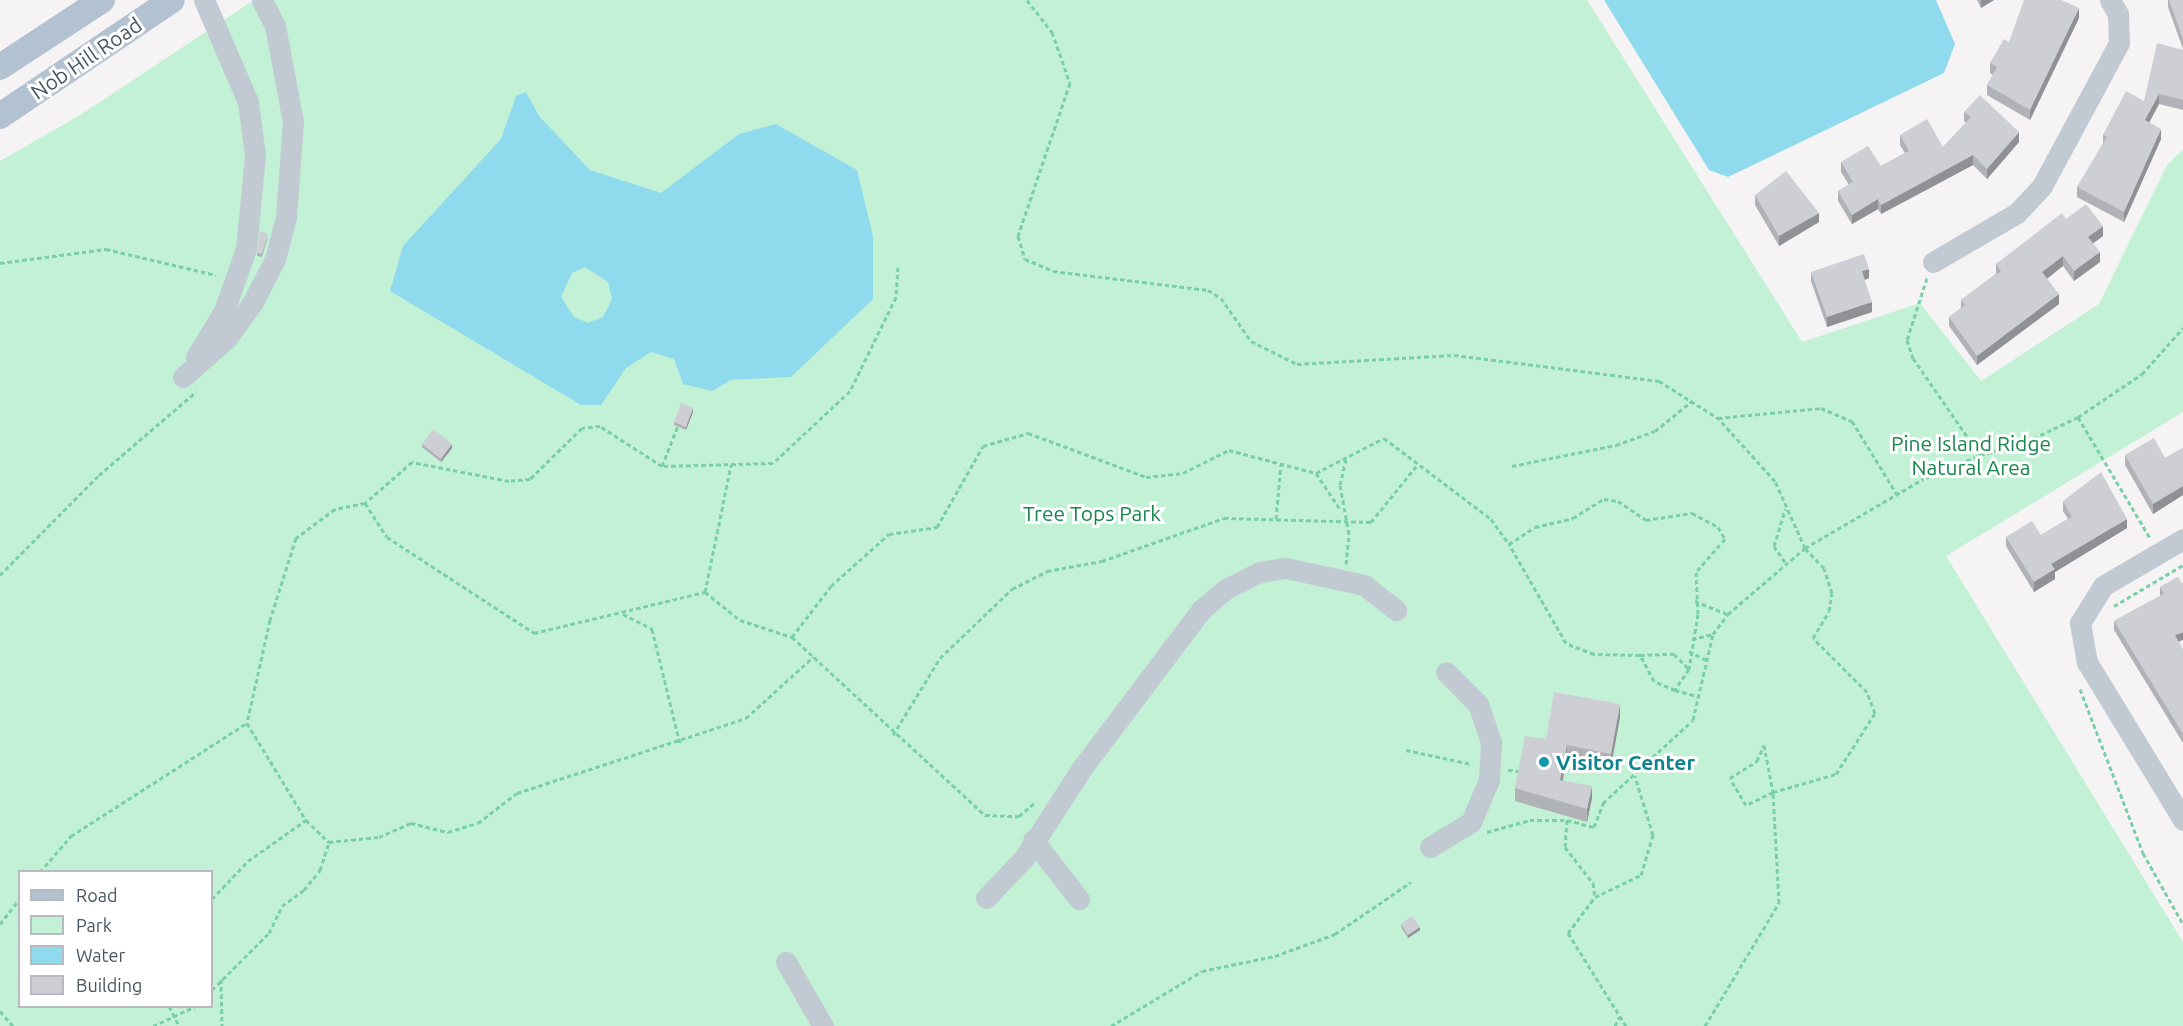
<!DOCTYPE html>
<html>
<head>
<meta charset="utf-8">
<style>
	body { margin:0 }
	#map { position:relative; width:2183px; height:1026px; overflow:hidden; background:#f5f3f3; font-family:Ubuntu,sans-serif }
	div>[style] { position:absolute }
	.green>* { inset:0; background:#c3f1d5 }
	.water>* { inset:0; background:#90daee }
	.path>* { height:3px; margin-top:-1.5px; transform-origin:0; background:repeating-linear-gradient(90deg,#7ad0a6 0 4.5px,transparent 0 7.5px) }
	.minor>* { height:21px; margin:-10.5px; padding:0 10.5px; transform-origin:10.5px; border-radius:10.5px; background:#c1cad2 }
	.major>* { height:26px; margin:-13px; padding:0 13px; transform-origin:13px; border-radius:13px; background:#b3c2d1 }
	.wall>* { inset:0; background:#b0b2b7 }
	.shaded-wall>* { inset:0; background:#909195 }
	.building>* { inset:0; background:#cdcfd5 }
	.dots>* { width:16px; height:16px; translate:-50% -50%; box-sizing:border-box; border:3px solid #fff; border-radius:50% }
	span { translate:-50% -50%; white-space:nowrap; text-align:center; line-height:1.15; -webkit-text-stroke:6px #fff; paint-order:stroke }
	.street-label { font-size:21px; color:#4a5661 }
	.park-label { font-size:21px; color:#17864f }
	.culture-label { font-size:21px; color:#0d838f; font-weight:700 }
	.left { translate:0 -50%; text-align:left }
	.legend { position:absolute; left:18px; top:870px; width:195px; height:138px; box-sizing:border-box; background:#fff; border:2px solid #b7bbc0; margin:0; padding:8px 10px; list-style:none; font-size:18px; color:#4a5661 }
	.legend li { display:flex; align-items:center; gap:12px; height:30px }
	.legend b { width:30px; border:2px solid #b7bbc0 }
</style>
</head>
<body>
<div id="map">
	<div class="green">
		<i style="clip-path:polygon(evenodd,254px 0,1587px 0,1802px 342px,1920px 303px,1981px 381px,2099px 304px,2167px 165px,2183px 150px,2183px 412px,1946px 556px,2183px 942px,2183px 1026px,0 1026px,0 161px,77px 117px,254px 0,20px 872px,212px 872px,212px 1006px,20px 1006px,20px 872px)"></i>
	</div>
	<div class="water">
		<i style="clip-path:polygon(1604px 0,1936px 0,1955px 44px,1944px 73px,1728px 177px,1709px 170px)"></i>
		<i style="clip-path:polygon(evenodd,526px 92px,539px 116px,590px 170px,661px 193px,739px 134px,776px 124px,857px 170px,873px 236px,873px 299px,791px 377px,731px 380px,712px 391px,683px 384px,674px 359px,651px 352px,626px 368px,601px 405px,581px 405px,390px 291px,403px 246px,501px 139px,516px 96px,526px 92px,585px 267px,608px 282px,612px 299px,603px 317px,588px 323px,574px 317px,561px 297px,572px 273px,585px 267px)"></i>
	</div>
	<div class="path">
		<i style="left:1027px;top:0;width:41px;rotate:52deg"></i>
		<i style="left:1052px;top:32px;width:54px;rotate:70.6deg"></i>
		<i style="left:1070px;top:83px;width:162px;rotate:108.8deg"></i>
		<i style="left:1018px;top:236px;width:24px;rotate:73deg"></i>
		<i style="left:1025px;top:259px;width:30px;rotate:23deg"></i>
		<i style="left:1053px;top:271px;width:156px;rotate:7deg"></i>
		<i style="left:1208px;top:290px;width:15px;rotate:32deg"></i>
		<i style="left:1221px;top:298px;width:52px;rotate:55.1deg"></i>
		<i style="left:1251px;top:341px;width:51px;rotate:26.6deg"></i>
		<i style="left:1297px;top:364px;width:157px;rotate:-3.3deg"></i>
		<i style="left:1454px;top:355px;width:207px;rotate:7.2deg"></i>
		<i style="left:1659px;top:381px;width:70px;rotate:32.1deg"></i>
		<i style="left:1718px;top:418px;width:103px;rotate:-5.5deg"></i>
		<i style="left:1821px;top:408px;width:34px;rotate:23deg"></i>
		<i style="left:1852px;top:421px;width:88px;rotate:58.5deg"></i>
		<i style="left:0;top:263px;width:107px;rotate:-7.5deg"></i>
		<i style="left:106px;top:249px;width:113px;rotate:13.3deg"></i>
		<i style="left:898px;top:267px;width:30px;rotate:94deg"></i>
		<i style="left:896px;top:297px;width:105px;rotate:116.1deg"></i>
		<i style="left:850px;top:391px;width:105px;rotate:136.9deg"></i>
		<i style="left:773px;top:463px;width:111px;rotate:178.5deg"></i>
		<i style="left:662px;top:466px;width:74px;rotate:-147.2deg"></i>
		<i style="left:600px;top:426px;width:18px;rotate:174deg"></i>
		<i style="left:582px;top:428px;width:73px;rotate:135.6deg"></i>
		<i style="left:530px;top:479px;width:21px;rotate:175deg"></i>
		<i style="left:509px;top:481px;width:99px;rotate:-168.9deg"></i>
		<i style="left:412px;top:462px;width:62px;rotate:138.9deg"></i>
		<i style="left:365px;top:503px;width:40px;rotate:57.1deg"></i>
		<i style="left:387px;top:537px;width:176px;rotate:33.1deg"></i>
		<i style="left:534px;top:633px;width:176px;rotate:-13.5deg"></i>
		<i style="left:705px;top:592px;width:45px;rotate:38.7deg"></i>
		<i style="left:740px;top:620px;width:55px;rotate:18.1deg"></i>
		<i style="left:792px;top:637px;width:263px;rotate:42.7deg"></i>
		<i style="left:985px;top:815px;width:34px;rotate:2deg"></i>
		<i style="left:1019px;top:816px;width:23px;rotate:-40deg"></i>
		<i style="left:1927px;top:278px;width:65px;rotate:107.9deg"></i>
		<i style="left:1907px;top:340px;width:19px;rotate:72deg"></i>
		<i style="left:1913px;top:358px;width:118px;rotate:55.4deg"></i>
		<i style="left:1980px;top:455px;width:41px;rotate:-14deg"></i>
		<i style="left:2020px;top:445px;width:64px;rotate:-25.8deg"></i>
		<i style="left:2078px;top:417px;width:141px;rotate:59.2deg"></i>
		<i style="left:2078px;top:417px;width:77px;rotate:-33.9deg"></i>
		<i style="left:2142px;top:374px;width:62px;rotate:-48.3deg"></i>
		<i style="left:662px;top:466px;width:46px;rotate:-68.4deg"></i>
		<i style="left:1512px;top:466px;width:106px;rotate:-11.4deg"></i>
		<i style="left:1616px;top:445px;width:41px;rotate:-19.7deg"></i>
		<i style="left:1655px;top:431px;width:48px;rotate:-39deg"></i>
		<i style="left:1316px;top:473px;width:43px;rotate:56.3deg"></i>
		<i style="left:365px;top:503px;width:31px;rotate:169deg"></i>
		<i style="left:335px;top:509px;width:49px;rotate:143.4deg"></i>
		<i style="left:296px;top:538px;width:86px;rotate:107.6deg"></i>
		<i style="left:270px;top:620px;width:106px;rotate:102.6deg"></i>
		<i style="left:247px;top:723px;width:114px;rotate:58.7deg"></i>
		<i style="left:306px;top:820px;width:32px;rotate:44deg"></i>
		<i style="left:329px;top:842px;width:50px;rotate:-5.7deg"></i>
		<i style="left:379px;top:837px;width:35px;rotate:-24deg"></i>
		<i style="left:411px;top:823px;width:38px;rotate:14deg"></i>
		<i style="left:448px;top:832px;width:31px;rotate:-17deg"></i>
		<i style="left:478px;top:823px;width:49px;rotate:-37.6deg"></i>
		<i style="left:517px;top:793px;width:241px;rotate:-18.1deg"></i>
		<i style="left:746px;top:718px;width:91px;rotate:-42.3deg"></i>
		<i style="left:1276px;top:519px;width:55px;rotate:-84.8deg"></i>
		<i style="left:1785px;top:562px;width:19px;rotate:-125deg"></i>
		<i style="left:1774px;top:546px;width:39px;rotate:-73deg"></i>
		<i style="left:1346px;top:564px;width:30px;rotate:-84deg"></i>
		<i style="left:1349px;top:534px;width:50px;rotate:-100.4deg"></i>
		<i style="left:1340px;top:485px;width:26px;rotate:-77deg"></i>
		<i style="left:0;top:575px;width:141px;rotate:-45.3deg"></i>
		<i style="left:99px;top:475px;width:128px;rotate:-40.6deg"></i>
		<i style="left:705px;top:592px;width:130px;rotate:-78.4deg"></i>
		<i style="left:1695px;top:601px;width:35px;rotate:22deg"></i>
		<i style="left:2114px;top:606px;width:80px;rotate:-30.7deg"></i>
		<i style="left:623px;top:614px;width:33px;rotate:27deg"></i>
		<i style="left:652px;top:629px;width:118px;rotate:76.3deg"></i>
		<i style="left:792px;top:637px;width:64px;rotate:-52.6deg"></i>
		<i style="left:831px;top:586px;width:78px;rotate:-41.9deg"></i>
		<i style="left:889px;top:534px;width:49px;rotate:-8.3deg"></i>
		<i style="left:937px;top:527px;width:93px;rotate:-60.4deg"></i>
		<i style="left:983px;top:446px;width:47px;rotate:-16.1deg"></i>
		<i style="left:1028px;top:433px;width:126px;rotate:20.4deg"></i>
		<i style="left:1146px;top:477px;width:37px;rotate:-6deg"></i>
		<i style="left:1183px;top:473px;width:51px;rotate:-26.6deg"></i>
		<i style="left:1229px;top:450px;width:90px;rotate:14.8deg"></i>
		<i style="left:1316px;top:473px;width:76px;rotate:-27.2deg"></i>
		<i style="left:1384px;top:438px;width:134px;rotate:37.1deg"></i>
		<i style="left:1491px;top:519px;width:31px;rotate:54deg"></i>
		<i style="left:1509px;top:544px;width:31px;rotate:-33deg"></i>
		<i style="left:1535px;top:527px;width:39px;rotate:-13deg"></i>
		<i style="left:1573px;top:518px;width:36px;rotate:-32deg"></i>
		<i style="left:1604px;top:499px;width:14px;rotate:8deg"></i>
		<i style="left:1618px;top:501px;width:34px;rotate:34deg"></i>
		<i style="left:1646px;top:520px;width:47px;rotate:-8.7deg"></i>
		<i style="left:1692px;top:513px;width:30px;rotate:28deg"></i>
		<i style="left:1718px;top:527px;width:14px;rotate:60deg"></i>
		<i style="left:1725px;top:539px;width:44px;rotate:131.3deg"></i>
		<i style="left:1696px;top:572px;width:42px;rotate:87.3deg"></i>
		<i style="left:1698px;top:614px;width:56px;rotate:99.3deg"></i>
		<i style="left:1689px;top:669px;width:25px;rotate:124deg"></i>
		<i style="left:1675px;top:690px;width:23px;rotate:-157deg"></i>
		<i style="left:1654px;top:681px;width:30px;rotate:-118deg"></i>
		<i style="left:1640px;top:655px;width:46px;rotate:-178.8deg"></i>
		<i style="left:1594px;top:654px;width:30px;rotate:-159deg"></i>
		<i style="left:1566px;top:643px;width:114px;rotate:-119.9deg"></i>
		<i style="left:1692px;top:639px;width:22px;rotate:-13deg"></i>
		<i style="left:1689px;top:651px;width:19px;rotate:28deg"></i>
		<i style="left:1640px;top:655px;width:34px;rotate:-2deg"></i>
		<i style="left:1674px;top:654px;width:21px;rotate:45deg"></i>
		<i style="left:2080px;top:689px;width:176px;rotate:69deg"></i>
		<i style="left:2143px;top:853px;width:81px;rotate:60.6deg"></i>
		<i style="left:1675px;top:690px;width:24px;rotate:15deg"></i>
		<i style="left:893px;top:735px;width:90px;rotate:-58.6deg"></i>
		<i style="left:940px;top:658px;width:100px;rotate:-43.8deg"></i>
		<i style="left:1012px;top:589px;width:39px;rotate:-27deg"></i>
		<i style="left:1047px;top:571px;width:56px;rotate:-10.3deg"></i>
		<i style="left:1102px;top:561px;width:129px;rotate:-19.4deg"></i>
		<i style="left:1224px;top:518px;width:147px;rotate:1.6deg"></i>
		<i style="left:1371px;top:522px;width:75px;rotate:-51deg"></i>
		<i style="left:1764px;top:745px;width:48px;rotate:79.2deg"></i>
		<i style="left:1773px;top:792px;width:30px;rotate:154deg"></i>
		<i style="left:1746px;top:805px;width:31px;rotate:-121deg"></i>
		<i style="left:1730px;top:778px;width:32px;rotate:-32deg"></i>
		<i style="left:1757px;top:761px;width:17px;rotate:-66deg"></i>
		<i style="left:1406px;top:750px;width:67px;rotate:12deg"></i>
		<i style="left:1508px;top:770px;width:13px;rotate:4deg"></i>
		<i style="left:1567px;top:820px;width:27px;rotate:94deg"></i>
		<i style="left:1565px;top:847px;width:46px;rotate:52.1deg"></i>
		<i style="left:1593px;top:883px;width:14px;rotate:82deg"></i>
		<i style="left:1487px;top:832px;width:45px;rotate:-15.6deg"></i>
		<i style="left:1530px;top:820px;width:37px"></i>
		<i style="left:1567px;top:820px;width:28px;rotate:15deg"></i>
		<i style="left:1594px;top:827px;width:26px;rotate:-69deg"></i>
		<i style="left:1603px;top:803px;width:122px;rotate:-42.7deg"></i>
		<i style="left:1693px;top:720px;width:88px;rotate:-76.9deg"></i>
		<i style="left:1713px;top:634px;width:25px;rotate:-53deg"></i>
		<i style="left:1728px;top:614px;width:101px;rotate:-40.6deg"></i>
		<i style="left:1805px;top:548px;width:139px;rotate:-30.3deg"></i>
		<i style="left:1925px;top:478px;width:60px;rotate:-22.7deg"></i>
		<i style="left:40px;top:872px;width:48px;rotate:-49.3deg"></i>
		<i style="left:71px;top:836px;width:209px;rotate:-32.7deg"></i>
		<i style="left:212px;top:899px;width:52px;rotate:-46.5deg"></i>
		<i style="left:248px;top:861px;width:71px;rotate:-35.3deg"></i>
		<i style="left:0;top:924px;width:33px;rotate:-52deg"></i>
		<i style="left:221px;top:979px;width:47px;rotate:88.8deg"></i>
		<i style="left:212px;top:990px;width:81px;rotate:-45deg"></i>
		<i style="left:269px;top:933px;width:30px;rotate:-64deg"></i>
		<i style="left:282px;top:906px;width:27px;rotate:-36deg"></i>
		<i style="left:304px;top:890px;width:26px;rotate:-51deg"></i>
		<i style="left:320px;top:870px;width:29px;rotate:-72deg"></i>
		<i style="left:169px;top:1006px;width:22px;rotate:63deg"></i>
		<i style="left:0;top:1011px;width:20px;rotate:49deg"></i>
		<i style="left:153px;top:1026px;width:47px;rotate:-24.9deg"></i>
		<i style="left:1111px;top:1026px;width:106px;rotate:-31.1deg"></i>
		<i style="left:1202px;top:971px;width:75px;rotate:-11.6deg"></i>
		<i style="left:1275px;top:956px;width:64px;rotate:-20.1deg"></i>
		<i style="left:1335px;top:934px;width:92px;rotate:-34.4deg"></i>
		<i style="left:1615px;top:1026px;width:10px;rotate:-66deg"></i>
		<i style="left:1626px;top:1026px;width:110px;rotate:-121.9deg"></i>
		<i style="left:1568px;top:933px;width:45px;rotate:-53.1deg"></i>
		<i style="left:1595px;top:897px;width:51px;rotate:-25.6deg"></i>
		<i style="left:1641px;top:875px;width:42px;rotate:-73.3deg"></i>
		<i style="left:1653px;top:835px;width:62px;rotate:-107deg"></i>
		<i style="left:1705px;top:1026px;width:144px;rotate:-59deg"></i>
		<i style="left:1779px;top:903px;width:111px;rotate:-93.1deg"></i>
		<i style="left:1773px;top:792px;width:66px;rotate:-15.9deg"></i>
		<i style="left:1836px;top:774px;width:72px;rotate:-57.4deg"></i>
		<i style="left:1875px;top:713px;width:22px;rotate:-111deg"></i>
		<i style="left:1867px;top:692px;width:76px;rotate:-135deg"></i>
		<i style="left:1813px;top:638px;width:31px;rotate:-59deg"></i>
		<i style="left:1829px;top:611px;width:18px;rotate:-81deg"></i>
		<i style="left:1832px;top:593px;width:26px;rotate:-108deg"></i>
		<i style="left:1824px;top:568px;width:28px;rotate:-134deg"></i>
		<i style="left:1805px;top:548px;width:73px;rotate:-114.1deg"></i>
		<i style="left:1775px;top:481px;width:85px;rotate:-132.1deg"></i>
	</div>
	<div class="minor">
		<i style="left:1933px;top:262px;width:97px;rotate:-30.3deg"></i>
		<i style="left:2017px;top:213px;width:37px;rotate:-47deg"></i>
		<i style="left:2042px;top:186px;width:162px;rotate:-61.7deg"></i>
		<i style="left:2119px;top:43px;width:29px;rotate:-92deg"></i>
		<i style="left:2118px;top:14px;width:16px;rotate:-120deg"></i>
		<i style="left:196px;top:357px;width:54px;rotate:-58.7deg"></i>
		<i style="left:224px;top:311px;width:66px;rotate:-70.5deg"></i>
		<i style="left:246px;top:249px;width:93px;rotate:-84.5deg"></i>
		<i style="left:255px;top:156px;width:54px;rotate:-97.4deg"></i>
		<i style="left:248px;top:102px;width:111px;rotate:-113.3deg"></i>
		<i style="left:183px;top:377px;width:59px;rotate:-41.6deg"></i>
		<i style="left:227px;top:338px;width:44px;rotate:-54.2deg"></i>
		<i style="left:253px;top:302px;width:48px;rotate:-62.9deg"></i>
		<i style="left:275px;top:259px;width:43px;rotate:-75.3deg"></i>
		<i style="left:286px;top:217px;width:95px;rotate:-85.8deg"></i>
		<i style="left:293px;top:122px;width:98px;rotate:-100.6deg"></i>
		<i style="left:275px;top:26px;width:29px;rotate:-117deg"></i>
		<i style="left:2183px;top:539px;width:93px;rotate:149.6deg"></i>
		<i style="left:2103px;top:586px;width:44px;rotate:121.9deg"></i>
		<i style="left:2080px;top:623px;width:40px;rotate:80deg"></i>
		<i style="left:2087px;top:662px;width:185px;rotate:58.7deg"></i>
		<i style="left:1033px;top:840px;width:75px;rotate:52.1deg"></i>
		<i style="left:1430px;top:847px;width:48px;rotate:-31.4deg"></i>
		<i style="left:1471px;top:822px;width:46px;rotate:-66.8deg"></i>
		<i style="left:1489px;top:780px;width:38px;rotate:-87deg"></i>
		<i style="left:1491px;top:742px;width:40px;rotate:-108.9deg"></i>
		<i style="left:1478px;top:704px;width:45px;rotate:-135deg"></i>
		<i style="left:986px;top:898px;width:55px;rotate:-46.5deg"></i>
		<i style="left:1024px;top:858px;width:107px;rotate:-57.2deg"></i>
		<i style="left:1082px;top:768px;width:199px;rotate:-53deg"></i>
		<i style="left:1202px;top:609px;width:31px;rotate:-40deg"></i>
		<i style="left:1226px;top:589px;width:38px;rotate:-27deg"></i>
		<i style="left:1260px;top:572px;width:26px;rotate:-9deg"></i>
		<i style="left:1286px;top:568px;width:80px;rotate:12.3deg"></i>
		<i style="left:1364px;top:585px;width:41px;rotate:38deg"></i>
		<i style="left:786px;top:962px;width:74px;rotate:60deg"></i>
	</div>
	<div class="major">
		<i style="left:0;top:67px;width:122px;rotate:-33.3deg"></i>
		<i style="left:0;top:116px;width:207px;rotate:-34deg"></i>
	</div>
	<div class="wall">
		<i style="clip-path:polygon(1977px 0,1994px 0,1981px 8px)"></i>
		<i style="clip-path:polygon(2168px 0,2183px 0,2183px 49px,2168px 7px)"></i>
		<i style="clip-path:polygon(2079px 18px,2030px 120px,1987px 95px,1987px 85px,1993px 75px,1990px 73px,1990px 63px,2009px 42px)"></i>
		<i style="clip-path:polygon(2183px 50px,2183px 110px,2159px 104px,2149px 123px,2161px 139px,2124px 222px,2077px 197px,2077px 187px,2103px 144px,2103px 135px,2144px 101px)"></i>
		<i style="clip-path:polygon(1964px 112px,2019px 142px,1987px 179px,1973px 165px,1881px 214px,1878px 209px,1852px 224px,1838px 201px,1838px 191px,1849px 185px,1841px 172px,1841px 162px,1881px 166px,1905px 153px,1900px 145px,1900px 135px,1943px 147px,1966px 123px,1964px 121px)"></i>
		<i style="clip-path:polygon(1755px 195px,1819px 222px,1779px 246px,1755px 205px)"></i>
		<i style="clip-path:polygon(2066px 219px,2103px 236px,2093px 243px,2100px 262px,2074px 281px,2063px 266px,2047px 279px,2059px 304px,1977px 365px,1949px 326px,1949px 317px,1961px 308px,1961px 300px,1996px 274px,1996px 264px)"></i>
		<i style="clip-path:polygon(268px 237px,262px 257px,257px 256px,257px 253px)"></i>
		<i style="clip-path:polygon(1811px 272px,1869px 278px,1864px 280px,1872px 312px,1827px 327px,1811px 281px)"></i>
		<i style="clip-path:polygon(693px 412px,686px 430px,674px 425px,674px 422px)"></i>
		<i style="clip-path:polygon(422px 444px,452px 448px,441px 462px,422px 447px)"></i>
		<i style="clip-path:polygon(2183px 448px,2183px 495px,2153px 514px,2125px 465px,2125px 455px,2165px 458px)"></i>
		<i style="clip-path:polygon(2063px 501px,2127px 528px,2055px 572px,2055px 579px,2034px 592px,2006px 546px,2006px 537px,2041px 535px,2068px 519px,2063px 511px)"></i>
		<i style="clip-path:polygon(2178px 577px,2179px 642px,2183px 650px,2183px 743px,2114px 630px,2114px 621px,2160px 596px,2160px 587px)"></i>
		<i style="clip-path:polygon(1620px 717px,1611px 766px,1567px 758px,1563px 780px,1592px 798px,1587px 822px,1515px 801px,1515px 788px,1546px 739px)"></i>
		<i style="clip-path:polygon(1401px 924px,1420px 930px,1408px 938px,1401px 927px)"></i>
	</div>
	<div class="shaded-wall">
		<i style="clip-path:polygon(1981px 0,1994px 0,1981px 8px)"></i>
		<i style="clip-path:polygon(2079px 8px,2079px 18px,2030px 120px,2030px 110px)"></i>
		<i style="clip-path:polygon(2159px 94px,2159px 104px,2145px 130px,2145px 120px)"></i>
		<i style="clip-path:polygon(2161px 129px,2161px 139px,2124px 222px,2124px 212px)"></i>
		<i style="clip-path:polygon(2019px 132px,2019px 142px,1987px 179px,1987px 169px)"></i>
		<i style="clip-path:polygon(1973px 155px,1973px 165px,1881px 214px,1881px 205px)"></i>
		<i style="clip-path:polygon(1878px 199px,1878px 209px,1852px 224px,1852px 215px)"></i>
		<i style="clip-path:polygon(1819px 213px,1819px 222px,1779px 246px,1779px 236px)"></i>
		<i style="clip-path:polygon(2103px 226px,2103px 236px,2088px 247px,2088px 237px)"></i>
		<i style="clip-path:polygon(2100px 252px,2100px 262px,2074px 281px,2074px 271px)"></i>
		<i style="clip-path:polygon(2063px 256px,2063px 266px,2042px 282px,2042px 272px)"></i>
		<i style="clip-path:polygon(1869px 269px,1869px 278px,1862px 281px,1862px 271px)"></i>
		<i style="clip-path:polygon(2059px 294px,2059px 304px,1977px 365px,1977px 356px)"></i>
		<i style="clip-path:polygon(1872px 302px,1872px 312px,1827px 327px,1827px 317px)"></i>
		<i style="clip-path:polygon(693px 408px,693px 412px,686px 430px,686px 427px)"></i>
		<i style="clip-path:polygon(452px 444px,452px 448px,441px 462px,441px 459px)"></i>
		<i style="clip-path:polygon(2183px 486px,2183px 495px,2153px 514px,2153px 504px)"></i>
		<i style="clip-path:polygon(2127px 519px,2127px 528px,2055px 572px,2055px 579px,2034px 592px,2034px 582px,2051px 564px)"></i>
		<i style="clip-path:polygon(2183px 632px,2183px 640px,2175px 643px,2175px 635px)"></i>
		<i style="clip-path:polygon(1620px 704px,1620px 717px,1611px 766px,1611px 754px)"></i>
		<i style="clip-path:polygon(1567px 745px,1567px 758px,1560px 792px,1560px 780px)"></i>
		<i style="clip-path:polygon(1592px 786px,1592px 798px,1587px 822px,1587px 809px)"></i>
		<i style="clip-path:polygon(1420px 927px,1420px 930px,1408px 938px,1408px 935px)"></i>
	</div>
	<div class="building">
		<i style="clip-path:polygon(2024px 0,2061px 0,2079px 8px,2030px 110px,1987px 85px,1997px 67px,1990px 63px,2004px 39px,2009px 42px)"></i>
		<i style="clip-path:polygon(2169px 0,2183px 0,2183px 39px)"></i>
		<i style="clip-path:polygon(2157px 43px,2183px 50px,2183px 100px,2159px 94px,2145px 120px,2161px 129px,2124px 212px,2077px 187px,2107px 137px,2103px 135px,2126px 91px,2144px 101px)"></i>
		<i style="clip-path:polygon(1980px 95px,2019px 132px,1987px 169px,1973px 155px,1881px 205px,1878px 199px,1852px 215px,1838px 191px,1853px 182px,1841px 162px,1868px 146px,1881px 166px,1909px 151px,1900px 135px,1927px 119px,1943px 147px,1971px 117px,1964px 112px)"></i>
		<i style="clip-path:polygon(1786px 171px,1819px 213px,1779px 236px,1755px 195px)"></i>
		<i style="clip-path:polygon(2086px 204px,2103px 226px,2088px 237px,2100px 252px,2074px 271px,2063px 256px,2042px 272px,2059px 294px,1977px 356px,1949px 317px,1965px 305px,1961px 300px,2001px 271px,1996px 264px,2062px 213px,2066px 219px)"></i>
		<i style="clip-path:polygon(260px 231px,268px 234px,262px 254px,257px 253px)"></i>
		<i style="clip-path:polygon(1864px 254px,1869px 269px,1862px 271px,1872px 302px,1827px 317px,1811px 272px)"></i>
		<i style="clip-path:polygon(681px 403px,693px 408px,686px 427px,674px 422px)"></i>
		<i style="clip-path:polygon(433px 429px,452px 444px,441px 459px,422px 444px)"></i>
		<i style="clip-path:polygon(2154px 438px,2165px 458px,2183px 448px,2183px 486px,2153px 504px,2125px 455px)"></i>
		<i style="clip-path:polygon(2101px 472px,2127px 519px,2051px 564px,2055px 569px,2034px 582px,2006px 537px,2032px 521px,2041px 535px,2072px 517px,2063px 501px)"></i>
		<i style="clip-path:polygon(2178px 577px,2182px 583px,2183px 582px,2183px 632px,2175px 635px,2183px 650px,2183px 734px,2114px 621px,2164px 594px,2160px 587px)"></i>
		<i style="clip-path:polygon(1554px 692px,1620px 704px,1611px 754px,1567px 745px,1560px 780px,1592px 786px,1587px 809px,1515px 788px,1525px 736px,1546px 739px)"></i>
		<i style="clip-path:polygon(1412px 916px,1420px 927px,1408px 935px,1401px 924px)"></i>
	</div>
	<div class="dots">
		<i style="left:1544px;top:762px;background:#0f9aa8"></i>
	</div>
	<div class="street-label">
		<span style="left:86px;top:58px;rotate:-34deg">Nob Hill Road</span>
	</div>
	<div class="park-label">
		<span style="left:1971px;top:455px">Pine Island Ridge<br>Natural Area</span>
		<span style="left:1092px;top:513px">Tree Tops Park</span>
	</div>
	<div class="culture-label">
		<span class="left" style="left:1556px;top:762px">Visitor Center</span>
	</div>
	<ul class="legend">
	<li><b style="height:8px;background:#b3c2d1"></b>Road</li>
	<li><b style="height:16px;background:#c3f1d5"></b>Park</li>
	<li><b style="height:16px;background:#90daee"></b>Water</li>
	<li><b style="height:16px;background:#cdcfd5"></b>Building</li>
	</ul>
</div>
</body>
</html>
